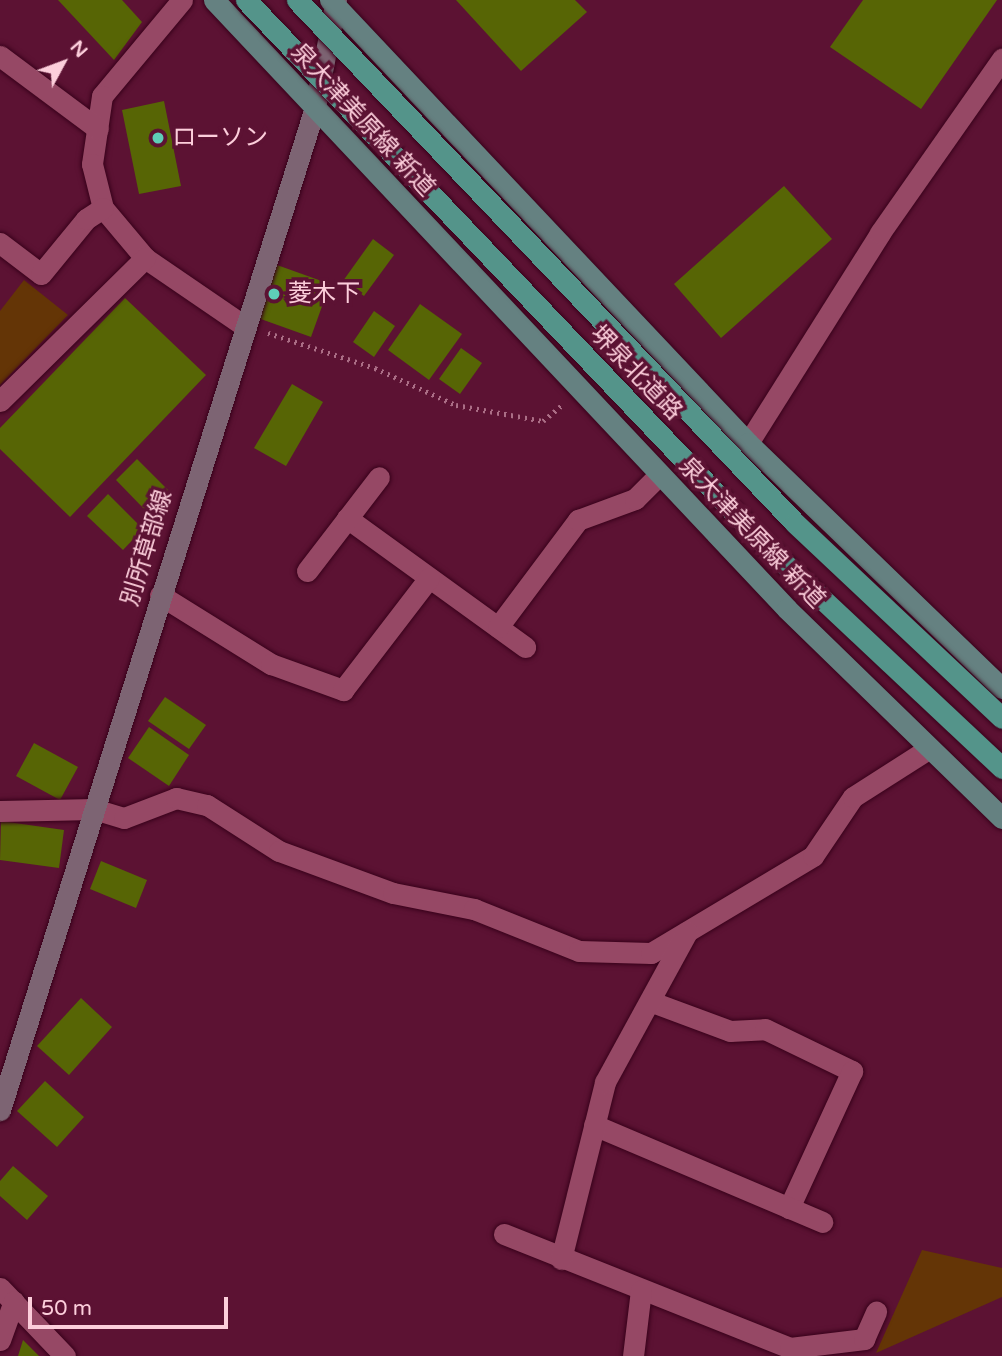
<!DOCTYPE html>
<html>
<head>
<meta charset="utf-8">
<style>
	body { margin:0 }
	#map { position:relative; width:1002px; height:1356px; overflow:hidden; background:#5c1233; font-family:"Varela Round","Noto Sans JP",sans-serif }
	div>[style] { position:absolute }
	.green>* { inset:0; background:#643506 }
	.building>* { inset:0; background:#576505 }
	.path>* { height:4.5px; margin-top:-2.25px; transform-origin:0; background:repeating-linear-gradient(90deg,#ab6e86 0 2px,transparent 0 7px) }
	.roads { filter:drop-shadow(0 0 2px #38021b) drop-shadow(0 0 2px #38021b) }
	.minor>* { height:21px; margin:-10.5px; padding:0 10.5px; transform-origin:10.5px; border-radius:10.5px; background:#964865 }
	.tertiary>* { height:21px; margin:-10.5px; padding:0 10.5px; transform-origin:10.5px; border-radius:10.5px; background:#964865 }
	.secondary>* { height:21px; margin:-10.5px; padding:0 10.5px; transform-origin:10.5px; border-radius:10.5px; background:#7d6473 }
	.primary>* { height:21px; margin:-10.5px; padding:0 10.5px; transform-origin:10.5px; border-radius:10.5px; background:#658181 }
	.bridges { filter:drop-shadow(0 0 2px #38021b) drop-shadow(0 0 2px #38021b) }
	.trunk-bridge>* { height:21px; margin:-10.5px; padding:0 10.5px; transform-origin:10.5px; border-radius:10.5px; background:#54948a }
	.dots>* { width:19px; height:19px; translate:-50% -50%; box-sizing:border-box; border:4px solid #5c1233; border-radius:50% }
	span { translate:-50% -50%; white-space:nowrap; text-align:center; line-height:1.15; -webkit-text-stroke:7px #5c1233; paint-order:stroke }
	.street-label { font-size:24px; color:#fccedb }
	.poi-label { font-size:24px; color:#fccedb }
	.left { translate:0 -50%; text-align:left }
	.north { position:absolute; left:28px; top:28px; width:70px; height:70px; -webkit-text-stroke:5px #5c1233; paint-order:stroke; rotate:49deg; font-size:19px; font-weight:700; line-height:28px; text-align:center; color:#fccedb }
	.north::after { content:''; display:block; margin:auto; width:24px; height:32px; background:#fccedb; clip-path:polygon(50% 0,100% 100%,50% 72%,0 100%) }
	.scale { position:absolute; left:28px; top:1297px; width:200px; height:32px; box-sizing:border-box; border:4px solid #fccedb; border-top:0; padding-left:9px; font-size:21px; line-height:24px; white-space:nowrap; color:#fccedb; -webkit-text-stroke:5px #5c1233; paint-order:stroke }
</style>
</head>
<body>
<div id="map">
	<div class="green">
		<i style="clip-path:polygon(24px 280px,68px 315px,0 385px,0 311px)"></i>
		<i style="clip-path:polygon(922px 1250px,1002px 1268px,1002px 1297px,876px 1353px)"></i>
	</div>
	<div class="building">
		<i style="clip-path:polygon(58px 0,122px 0,142px 22px,114px 60px)"></i>
		<i style="clip-path:polygon(456px 0,575px 0,587px 12px,521px 71px)"></i>
		<i style="clip-path:polygon(863px 0,997px 0,921px 109px,830px 47px)"></i>
		<i style="clip-path:polygon(164px 101px,181px 186px,139px 194px,122px 110px)"></i>
		<i style="clip-path:polygon(784px 186px,832px 239px,721px 338px,674px 284px)"></i>
		<i style="clip-path:polygon(373px 239px,394px 255px,364px 296px,343px 281px)"></i>
		<i style="clip-path:polygon(277px 265px,330px 284px,311px 337px,258px 318px)"></i>
		<i style="clip-path:polygon(125px 298px,206px 375px,70px 517px,0 449px,0 428px)"></i>
		<i style="clip-path:polygon(420px 304px,462px 334px,429px 380px,388px 350px)"></i>
		<i style="clip-path:polygon(374px 311px,395px 326px,374px 357px,353px 342px)"></i>
		<i style="clip-path:polygon(461px 348px,482px 363px,460px 394px,439px 379px)"></i>
		<i style="clip-path:polygon(292px 384px,323px 402px,286px 466px,254px 448px)"></i>
		<i style="clip-path:polygon(137px 459px,168px 490px,146px 511px,116px 480px)"></i>
		<i style="clip-path:polygon(108px 494px,143px 529px,123px 550px,87px 516px)"></i>
		<i style="clip-path:polygon(165px 697px,206px 725px,189px 749px,148px 721px)"></i>
		<i style="clip-path:polygon(149px 727px,189px 755px,169px 786px,128px 758px)"></i>
		<i style="clip-path:polygon(34px 743px,78px 767px,60px 800px,16px 776px)"></i>
		<i style="clip-path:polygon(1px 821px,64px 830px,59px 868px,0 860px)"></i>
		<i style="clip-path:polygon(101px 861px,147px 880px,136px 908px,90px 889px)"></i>
		<i style="clip-path:polygon(81px 998px,112px 1027px,69px 1075px,37px 1046px)"></i>
		<i style="clip-path:polygon(45px 1081px,84px 1117px,57px 1147px,17px 1111px)"></i>
		<i style="clip-path:polygon(13px 1166px,48px 1196px,27px 1220px,0 1196px,0 1181px)"></i>
		<i style="clip-path:polygon(23px 1340px,39px 1356px,18px 1356px)"></i>
	</div>
	<div class="path">
		<i style="left:268px;top:333px;width:113px;rotate:18.1deg"></i>
		<i style="left:375px;top:368px;width:89px;rotate:24.6deg"></i>
		<i style="left:456px;top:405px;width:88px;rotate:10.4deg"></i>
		<i style="left:543px;top:421px;width:26px;rotate:-40deg"></i>
	</div>
	<div class="roads">
		<div class="minor">
			<i style="left:182px;top:0;width:125px;rotate:129.8deg"></i>
			<i style="left:102px;top:96px;width:69px;rotate:98.4deg"></i>
			<i style="left:92px;top:164px;width:45px;rotate:76deg"></i>
			<i style="left:103px;top:208px;width:65px;rotate:50deg"></i>
			<i style="left:145px;top:258px;width:119px;rotate:34.4deg"></i>
			<i style="left:0;top:56px;width:122px;rotate:36.7deg"></i>
			<i style="left:0;top:243px;width:51px;rotate:37.1deg"></i>
			<i style="left:41px;top:274px;width:71px;rotate:-50.7deg"></i>
			<i style="left:86px;top:219px;width:20px;rotate:-33deg"></i>
			<i style="left:0;top:401px;width:204px;rotate:-44.6deg"></i>
			<i style="left:347px;top:518px;width:220px;rotate:35.9deg"></i>
			<i style="left:307px;top:571px;width:118px;rotate:-52.5deg"></i>
			<i style="left:160px;top:595px;width:131px;rotate:31.9deg"></i>
			<i style="left:271px;top:664px;width:77px;rotate:19.9deg"></i>
			<i style="left:343px;top:690px;width:141px;rotate:-52.5deg"></i>
			<i style="left:498px;top:627px;width:134px;rotate:-53.2deg"></i>
			<i style="left:578px;top:520px;width:61px;rotate:-20.2deg"></i>
			<i style="left:635px;top:499px;width:34px;rotate:-45deg"></i>
			<i style="left:0;top:811px;width:94px;rotate:-1.2deg"></i>
			<i style="left:94px;top:809px;width:31px;rotate:17deg"></i>
			<i style="left:124px;top:818px;width:56px;rotate:-21deg"></i>
			<i style="left:176px;top:798px;width:32px;rotate:13deg"></i>
			<i style="left:207px;top:805px;width:85px;rotate:32.6deg"></i>
			<i style="left:279px;top:851px;width:121px;rotate:20.2deg"></i>
			<i style="left:393px;top:893px;width:83px;rotate:11.2deg"></i>
			<i style="left:474px;top:909px;width:113px;rotate:21.8deg"></i>
			<i style="left:579px;top:951px;width:72px;rotate:1.6deg"></i>
			<i style="left:651px;top:953px;width:189px;rotate:-30.9deg"></i>
			<i style="left:813px;top:856px;width:71px;rotate:-55.9deg"></i>
			<i style="left:853px;top:797px;width:89px;rotate:-32.6deg"></i>
			<i style="left:652px;top:1002px;width:83px;rotate:20.4deg"></i>
			<i style="left:730px;top:1031px;width:35px;rotate:-3deg"></i>
			<i style="left:765px;top:1029px;width:97px;rotate:25.8deg"></i>
			<i style="left:852px;top:1071px;width:151px;rotate:114.7deg"></i>
			<i style="left:594px;top:1125px;width:248px;rotate:23deg"></i>
			<i style="left:504px;top:1234px;width:308px;rotate:21.7deg"></i>
			<i style="left:790px;top:1348px;width:75px;rotate:-6.9deg"></i>
			<i style="left:864px;top:1339px;width:30px;rotate:-66deg"></i>
			<i style="left:561px;top:1259px;width:182px;rotate:-76deg"></i>
			<i style="left:605px;top:1082px;width:171px;rotate:-61.3deg"></i>
			<i style="left:0;top:1288px;width:94px;rotate:46.3deg"></i>
			<i style="left:0;top:1340px;width:41px;rotate:-70.3deg"></i>
			<i style="left:633px;top:1356px;width:66px;rotate:-83.1deg"></i>
		</div>
		<div class="tertiary">
			<i style="left:748px;top:443px;width:248px;rotate:-57.8deg"></i>
			<i style="left:880px;top:233px;width:213px;rotate:-55deg"></i>
		</div>
		<div class="secondary">
			<i style="left:0;top:1110px;width:1051px;rotate:-72.56deg"></i>
			<i style="left:315px;top:107px;width:109px;rotate:-78.9deg"></i>
		</div>
		<div class="primary">
			<i style="left:214px;top:0;width:836px;rotate:46.74deg"></i>
			<i style="left:787px;top:609px;width:300px;rotate:44.2deg"></i>
			<i style="left:330px;top:0;width:609px;rotate:46.66deg"></i>
			<i style="left:748px;top:443px;width:353px;rotate:44deg"></i>
		</div>
	</div>
	<div class="bridges">
		<div class="trunk-bridge">
			<i style="left:246px;top:0;width:758px;rotate:46.39deg"></i>
			<i style="left:769px;top:549px;width:320px;rotate:43.2deg"></i>
			<i style="left:297px;top:0;width:722px;rotate:46.4deg"></i>
			<i style="left:795px;top:523px;width:284px;rotate:43.3deg"></i>
		</div>
	</div>
	<div class="dots">
		<i style="left:158px;top:138px;background:#5eceb8"></i>
		<i style="left:274px;top:294px;background:#5eceb8"></i>
	</div>
	<div class="street-label">
		<span style="left:363px;top:120px;rotate:47deg">泉大津美原線 新道</span>
		<span style="left:636px;top:373px;rotate:46deg">堺泉北道路</span>
		<span style="left:752px;top:533px;rotate:46deg">泉大津美原線 新道</span>
		<span style="left:147px;top:548px;rotate:-73deg">別所草部線</span>
	</div>
	<div class="poi-label">
		<span class="left" style="left:172px;top:138px">ローソン</span>
		<span class="left" style="left:288px;top:294px">菱木下</span>
	</div>
	<div class="north">N</div>
	<div class="scale">50 m</div>
</div>
</body>
</html>
